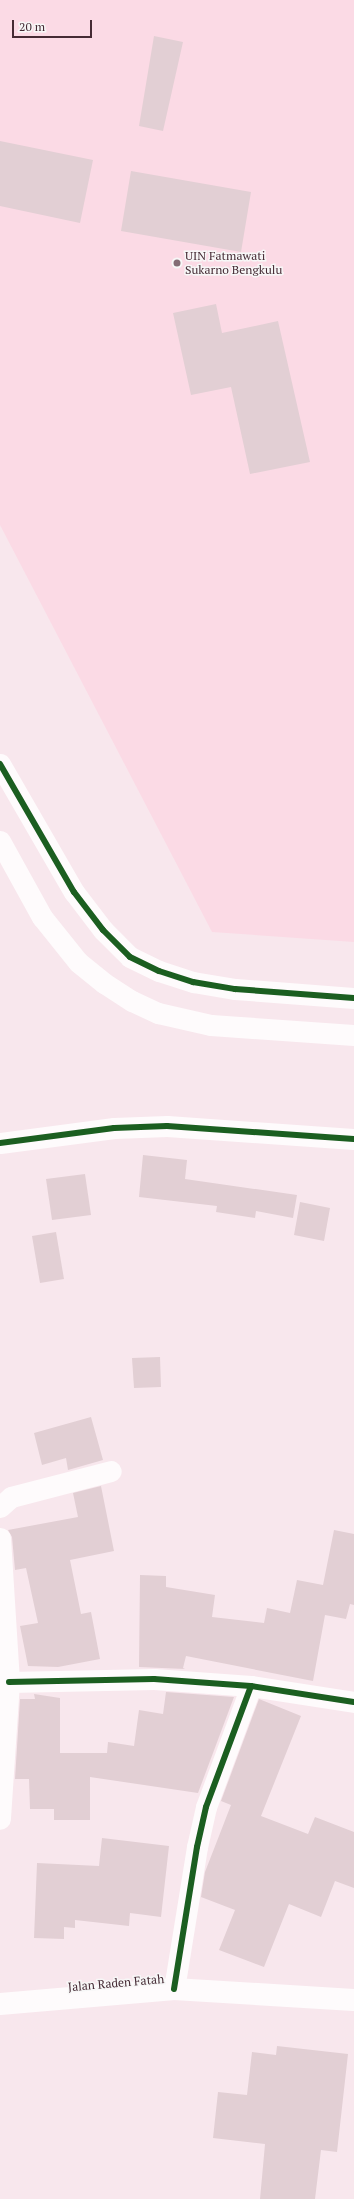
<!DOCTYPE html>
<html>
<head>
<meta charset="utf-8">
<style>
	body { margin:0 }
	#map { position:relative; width:354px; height:2199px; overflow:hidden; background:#f8e7ed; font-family:"PT Serif",serif }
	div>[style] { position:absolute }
	.built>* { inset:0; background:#fbdae5 }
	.building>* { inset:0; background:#e2cfd4 }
	.minor>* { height:21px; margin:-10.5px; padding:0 10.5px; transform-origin:10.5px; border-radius:10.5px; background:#fefbfc }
	.trunk>* { height:22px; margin:-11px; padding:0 11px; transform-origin:11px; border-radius:11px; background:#fefbfc }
	.cycleway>* { height:6px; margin:-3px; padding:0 3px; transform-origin:3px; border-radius:3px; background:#1b5e20 }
	.dots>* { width:11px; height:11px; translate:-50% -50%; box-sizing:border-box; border:2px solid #f7f7f7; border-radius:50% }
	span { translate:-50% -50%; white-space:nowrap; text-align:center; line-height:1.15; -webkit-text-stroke:3px #f7f7f7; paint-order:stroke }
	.poi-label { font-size:12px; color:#452a34 }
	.left { translate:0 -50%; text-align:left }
	.street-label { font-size:12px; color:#452a34 }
	.scale { position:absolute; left:12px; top:20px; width:80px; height:18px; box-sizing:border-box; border:2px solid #452a34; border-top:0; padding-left:5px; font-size:12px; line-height:14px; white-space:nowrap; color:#452a34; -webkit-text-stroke:3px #f7f7f7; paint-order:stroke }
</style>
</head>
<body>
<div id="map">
	<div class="built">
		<i style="clip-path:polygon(0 0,354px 0,354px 942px,212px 932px,0 525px)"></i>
	</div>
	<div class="building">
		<i style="clip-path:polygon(154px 36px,183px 42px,163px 131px,139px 126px)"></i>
		<i style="clip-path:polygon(0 141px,93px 160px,80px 223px,0 206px)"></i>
		<i style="clip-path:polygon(131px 171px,251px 192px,241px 252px,121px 231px)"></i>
		<i style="clip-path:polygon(216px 304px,222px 333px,278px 321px,310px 462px,250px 474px,231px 387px,191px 395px,173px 313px)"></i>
		<i style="clip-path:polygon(143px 1155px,187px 1160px,185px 1179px,297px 1195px,293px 1218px,256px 1211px,255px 1218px,216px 1212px,217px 1206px,139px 1197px)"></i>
		<i style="clip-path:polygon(85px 1174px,91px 1215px,52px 1220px,46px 1179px)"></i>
		<i style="clip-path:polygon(300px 1202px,330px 1208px,324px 1241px,294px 1235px)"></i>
		<i style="clip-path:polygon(56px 1232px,64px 1279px,40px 1283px,32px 1236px)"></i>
		<i style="clip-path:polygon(160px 1357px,161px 1387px,134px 1388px,132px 1358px)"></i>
		<i style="clip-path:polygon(91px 1417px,103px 1460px,68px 1470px,66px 1458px,42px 1465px,34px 1433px)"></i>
		<i style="clip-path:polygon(101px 1486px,114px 1551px,70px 1560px,81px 1614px,91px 1612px,100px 1659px,58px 1667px,28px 1666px,20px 1626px,38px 1623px,26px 1568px,15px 1570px,12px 1537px,8px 1530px,78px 1517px,73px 1493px)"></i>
		<i style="clip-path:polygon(334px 1530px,354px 1534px,354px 1605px,350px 1604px,346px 1619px,325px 1615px,313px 1681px,186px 1656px,183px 1668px,185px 1669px,139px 1667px,140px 1575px,166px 1576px,166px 1587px,215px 1595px,212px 1617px,264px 1623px,267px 1608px,290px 1613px,297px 1580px,323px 1585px)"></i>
		<i style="clip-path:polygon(166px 1692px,234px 1697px,198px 1793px,90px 1777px,90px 1820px,54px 1820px,54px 1809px,30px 1809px,29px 1779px,15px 1779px,20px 1699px,35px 1699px,34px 1694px,60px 1698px,60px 1753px,107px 1753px,108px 1742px,134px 1746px,139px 1710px,163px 1714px)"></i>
		<i style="clip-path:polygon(259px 1699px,301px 1716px,261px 1816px,308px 1834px,315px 1817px,354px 1832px,354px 1888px,335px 1881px,321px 1917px,289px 1904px,264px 1967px,219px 1950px,235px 1910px,201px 1897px,205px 1872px,231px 1805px,221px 1801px)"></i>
		<i style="clip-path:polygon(102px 1838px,169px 1846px,161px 1917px,130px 1913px,129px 1926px,75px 1920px,75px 1928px,64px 1927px,64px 1939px,34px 1938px,37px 1863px,99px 1866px)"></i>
		<i style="clip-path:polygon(277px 2046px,348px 2054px,337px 2152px,321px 2150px,315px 2199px,260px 2199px,265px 2144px,213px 2138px,218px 2092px,247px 2095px,252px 2052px,276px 2055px)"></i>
	</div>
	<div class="minor">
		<i style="left:0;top:764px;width:148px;rotate:60deg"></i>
		<i style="left:74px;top:892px;width:48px;rotate:52.7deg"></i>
		<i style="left:103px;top:930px;width:38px;rotate:45deg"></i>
		<i style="left:130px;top:957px;width:32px;rotate:26deg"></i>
		<i style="left:159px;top:971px;width:36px;rotate:18deg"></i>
		<i style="left:193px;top:982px;width:43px;rotate:9.5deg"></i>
		<i style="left:235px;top:989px;width:119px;rotate:4.3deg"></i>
		<i style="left:0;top:841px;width:87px;rotate:61.1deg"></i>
		<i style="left:42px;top:917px;width:58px;rotate:51.3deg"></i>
		<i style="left:78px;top:962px;width:33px;rotate:39deg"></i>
		<i style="left:104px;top:983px;width:33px;rotate:33deg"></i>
		<i style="left:132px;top:1001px;width:29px;rotate:25deg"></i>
		<i style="left:158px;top:1013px;width:54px;rotate:12.8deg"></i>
		<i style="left:211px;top:1025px;width:143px;rotate:4deg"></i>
		<i style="left:0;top:1143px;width:115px;rotate:-7.5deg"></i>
		<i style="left:114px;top:1128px;width:53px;rotate:-2.2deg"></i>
		<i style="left:167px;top:1126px;width:187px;rotate:4deg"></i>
		<i style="left:0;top:1507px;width:15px;rotate:-42deg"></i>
		<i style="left:11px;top:1497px;width:103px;rotate:-14.6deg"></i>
		<i style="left:0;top:1538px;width:144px;rotate:86.4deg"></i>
		<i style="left:9px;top:1682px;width:137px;rotate:93.8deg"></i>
		<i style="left:9px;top:1682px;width:145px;rotate:-1.2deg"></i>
		<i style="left:154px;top:1679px;width:97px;rotate:4.1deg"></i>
		<i style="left:251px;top:1686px;width:104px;rotate:8.8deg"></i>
		<i style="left:174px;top:1989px;width:144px;rotate:-80.8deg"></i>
		<i style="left:197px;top:1847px;width:41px;rotate:-77.3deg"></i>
		<i style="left:206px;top:1807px;width:129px;rotate:-69.6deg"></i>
	</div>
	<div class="trunk">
		<i style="left:0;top:2004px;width:175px;rotate:-4.9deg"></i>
		<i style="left:174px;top:1989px;width:180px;rotate:3.5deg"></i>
	</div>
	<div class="cycleway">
		<i style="left:0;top:764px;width:148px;rotate:60deg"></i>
		<i style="left:74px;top:892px;width:48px;rotate:52.7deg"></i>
		<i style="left:103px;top:930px;width:38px;rotate:45deg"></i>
		<i style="left:130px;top:957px;width:32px;rotate:26deg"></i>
		<i style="left:159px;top:971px;width:36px;rotate:18deg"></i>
		<i style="left:193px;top:982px;width:43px;rotate:9.5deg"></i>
		<i style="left:235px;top:989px;width:119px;rotate:4.3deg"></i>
		<i style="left:0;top:1143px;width:115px;rotate:-7.5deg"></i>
		<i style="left:114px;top:1128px;width:53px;rotate:-2.2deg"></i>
		<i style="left:167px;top:1126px;width:187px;rotate:4deg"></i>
		<i style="left:9px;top:1682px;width:145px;rotate:-1.2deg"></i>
		<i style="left:154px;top:1679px;width:97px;rotate:4.1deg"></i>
		<i style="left:251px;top:1686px;width:104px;rotate:8.8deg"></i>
		<i style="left:174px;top:1989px;width:144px;rotate:-80.8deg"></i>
		<i style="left:197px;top:1847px;width:41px;rotate:-77.3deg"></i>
		<i style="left:206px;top:1807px;width:129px;rotate:-69.6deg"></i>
	</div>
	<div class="dots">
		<i style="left:177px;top:263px;background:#846c75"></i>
	</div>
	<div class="poi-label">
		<span class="left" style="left:185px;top:263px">UIN Fatmawati<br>Sukarno Bengkulu</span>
	</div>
	<div class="street-label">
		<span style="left:116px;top:1983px;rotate:-5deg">Jalan Raden Fatah</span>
	</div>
	<div class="scale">20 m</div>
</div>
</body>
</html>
